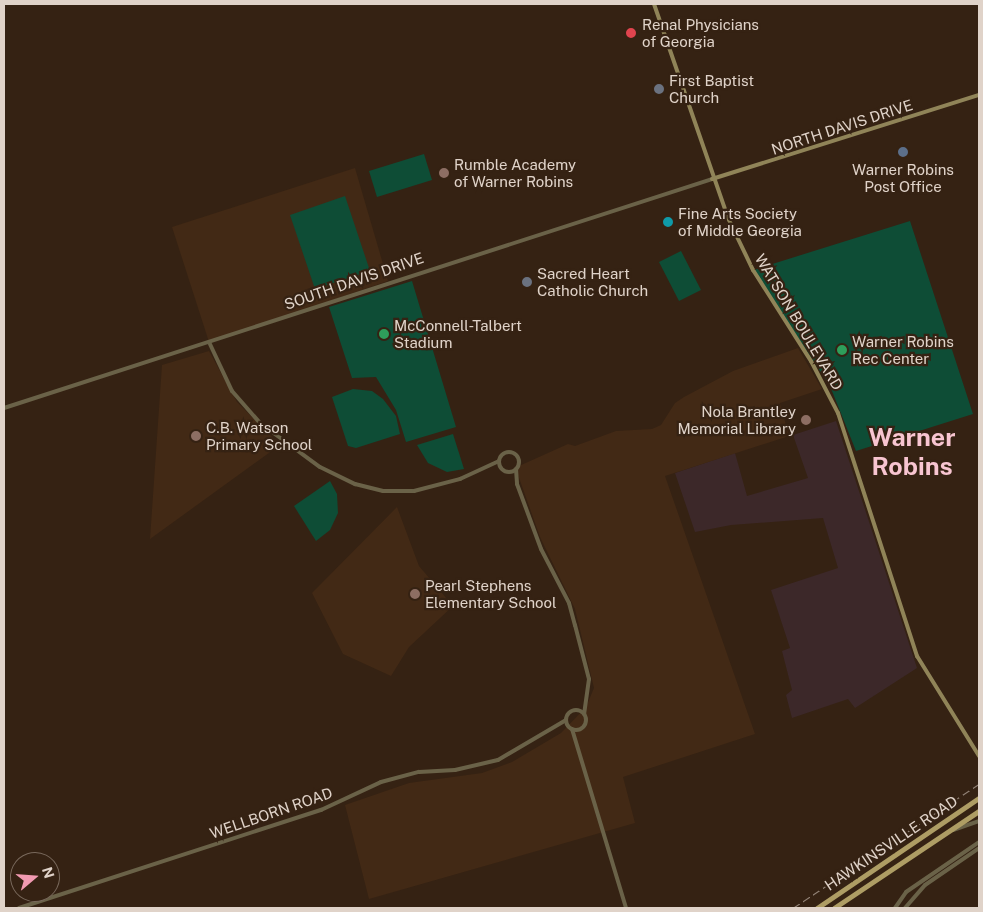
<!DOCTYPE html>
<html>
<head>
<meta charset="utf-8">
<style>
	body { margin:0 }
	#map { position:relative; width:983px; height:912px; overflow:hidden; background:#352213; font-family:"Public Sans",sans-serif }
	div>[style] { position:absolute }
	.commercial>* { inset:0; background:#3c2829 }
	.built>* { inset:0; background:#422915 }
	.green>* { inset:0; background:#0e4d36 }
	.tertiary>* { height:4px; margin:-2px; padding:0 2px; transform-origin:2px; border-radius:2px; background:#6a6248 }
	.tertiary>.ring { margin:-2px; padding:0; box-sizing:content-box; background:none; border:4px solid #6a6248; border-radius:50% }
	.secondary>* { height:4px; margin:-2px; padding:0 2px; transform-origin:2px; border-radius:2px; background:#908458 }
	.primary>* { height:4.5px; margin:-2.25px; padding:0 2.25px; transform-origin:2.25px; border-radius:2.25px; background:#ae9d64 }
	.rail>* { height:1px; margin-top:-0.5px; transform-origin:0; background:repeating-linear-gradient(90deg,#928276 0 8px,transparent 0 12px) }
	.dots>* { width:14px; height:14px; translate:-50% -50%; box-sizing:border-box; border:2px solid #352213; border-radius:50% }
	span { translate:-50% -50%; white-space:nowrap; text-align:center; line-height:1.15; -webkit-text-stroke:4.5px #352213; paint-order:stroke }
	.poi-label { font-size:15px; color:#e0d3c9 }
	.left { translate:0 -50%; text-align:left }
	.right { translate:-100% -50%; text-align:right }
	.street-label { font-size:15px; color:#e0d3c9 }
	.town-label { font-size:25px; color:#f8c5d1; font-weight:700 }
	.frame { position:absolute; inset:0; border:5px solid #e0d3c9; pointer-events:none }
	.north { position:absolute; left:10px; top:852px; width:50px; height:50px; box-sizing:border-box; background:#352213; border:1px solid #79695c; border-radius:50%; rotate:72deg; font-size:14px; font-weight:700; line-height:20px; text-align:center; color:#e0d3c9 }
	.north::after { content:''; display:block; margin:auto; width:18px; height:22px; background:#f19ab1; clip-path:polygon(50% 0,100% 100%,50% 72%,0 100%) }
</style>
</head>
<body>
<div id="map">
	<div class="commercial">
		<i style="clip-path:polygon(836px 421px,917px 668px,855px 708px,848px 699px,792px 718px,786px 695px,792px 690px,782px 651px,790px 648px,771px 590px,838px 568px,823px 518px,731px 525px,695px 532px,675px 473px,735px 453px,747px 496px,808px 478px,793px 435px)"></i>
	</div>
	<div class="built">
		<i style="clip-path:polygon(355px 168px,388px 281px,209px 342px,172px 227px)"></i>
		<i style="clip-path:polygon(798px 348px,822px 389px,780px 403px,789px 436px,665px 476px,755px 734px,623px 777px,635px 823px,369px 899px,345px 805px,409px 783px,482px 773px,512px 762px,561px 733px,586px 707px,594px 688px,575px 609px,540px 537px,517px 472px,519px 466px,568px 444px,575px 446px,616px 431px,652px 429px,661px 425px,675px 403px,684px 397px,733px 371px)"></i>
		<i style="clip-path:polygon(209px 351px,237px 402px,280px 445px,150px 539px,162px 365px)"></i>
		<i style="clip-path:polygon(397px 507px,419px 566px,453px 606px,409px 647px,391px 676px,343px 654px,312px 593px)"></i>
	</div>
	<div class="green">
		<i style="clip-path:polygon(424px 154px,432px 180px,377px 197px,369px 171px)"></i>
		<i style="clip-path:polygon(345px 196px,370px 271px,315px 289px,290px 215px)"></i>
		<i style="clip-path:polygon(910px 221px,973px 414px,856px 451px,830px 386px,753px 270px)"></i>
		<i style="clip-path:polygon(681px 251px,701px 290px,679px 301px,659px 262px)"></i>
		<i style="clip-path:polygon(412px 281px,456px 427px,406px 442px,396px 410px,376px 377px,352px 378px,329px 307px)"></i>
		<i style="clip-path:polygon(353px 389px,372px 391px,383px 399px,396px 416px,400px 434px,356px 448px,348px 446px,332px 397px)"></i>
		<i style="clip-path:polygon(453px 434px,464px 469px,447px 472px,428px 463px,417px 445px)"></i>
		<i style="clip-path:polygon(330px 481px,337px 494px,338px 513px,330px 530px,316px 541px,294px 506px)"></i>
	</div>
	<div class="tertiary">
		<i style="left:209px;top:342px;width:54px;rotate:64.9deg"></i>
		<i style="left:232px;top:391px;width:43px;rotate:48.8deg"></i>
		<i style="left:260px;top:423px;width:74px;rotate:36.3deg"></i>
		<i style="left:320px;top:467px;width:39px;rotate:26deg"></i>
		<i style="left:355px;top:484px;width:29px;rotate:14deg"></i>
		<i style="left:383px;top:491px;width:31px"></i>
		<i style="left:414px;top:491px;width:48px;rotate:-14.6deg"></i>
		<i style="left:460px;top:479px;width:43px;rotate:-24.8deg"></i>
		<i style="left:4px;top:408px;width:744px;rotate:-17.92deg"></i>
		<i class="ring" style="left:499px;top:452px;width:16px;height:16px"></i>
		<i style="left:516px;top:469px;width:15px;rotate:86deg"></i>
		<i style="left:517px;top:484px;width:69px;rotate:69.7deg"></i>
		<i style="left:541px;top:549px;width:61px;rotate:62.6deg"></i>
		<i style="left:569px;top:603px;width:23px;rotate:75deg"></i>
		<i style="left:575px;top:625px;width:56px;rotate:75.5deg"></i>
		<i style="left:589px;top:679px;width:35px;rotate:98deg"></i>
		<i class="ring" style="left:566px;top:710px;width:16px;height:16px"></i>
		<i style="left:572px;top:729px;width:187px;rotate:73.2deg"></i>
		<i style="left:953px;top:830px;width:28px;rotate:-19deg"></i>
		<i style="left:19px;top:908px;width:318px;rotate:-18deg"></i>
		<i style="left:321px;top:810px;width:66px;rotate:-25deg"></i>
		<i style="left:381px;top:782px;width:39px;rotate:-15deg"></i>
		<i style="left:419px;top:772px;width:36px;rotate:-3deg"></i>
		<i style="left:455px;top:770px;width:44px;rotate:-13.1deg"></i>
		<i style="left:498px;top:760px;width:79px;rotate:-30.5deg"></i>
		<i style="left:895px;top:908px;width:19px;rotate:-55deg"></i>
		<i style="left:906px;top:892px;width:88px;rotate:-34.4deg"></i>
		<i style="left:905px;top:908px;width:30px;rotate:-49deg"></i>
		<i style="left:925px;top:885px;width:65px;rotate:-34.4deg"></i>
	</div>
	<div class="secondary">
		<i style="left:654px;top:4px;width:226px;rotate:70.9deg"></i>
		<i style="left:728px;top:218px;width:58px;rotate:64.3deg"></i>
		<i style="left:753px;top:270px;width:108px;rotate:57.5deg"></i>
		<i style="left:811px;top:361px;width:59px;rotate:62.6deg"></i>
		<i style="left:838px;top:413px;width:256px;rotate:72deg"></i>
		<i style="left:917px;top:656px;width:118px;rotate:58.2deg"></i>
		<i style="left:712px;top:179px;width:280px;rotate:-17.5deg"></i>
	</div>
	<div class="primary">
		<i style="left:817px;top:908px;width:196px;rotate:-34.2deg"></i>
		<i style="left:834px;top:908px;width:174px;rotate:-33.8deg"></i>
	</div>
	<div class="rail">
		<i style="left:793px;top:908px;width:224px;rotate:-33.7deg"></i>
	</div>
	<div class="dots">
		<i style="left:631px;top:33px;background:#e0444e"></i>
		<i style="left:659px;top:89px;background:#6b7280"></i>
		<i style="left:903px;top:152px;background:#5c6f8a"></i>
		<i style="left:444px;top:173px;background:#8d6e63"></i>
		<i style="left:668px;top:222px;background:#0f9aa8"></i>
		<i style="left:527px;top:282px;background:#6b7280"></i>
		<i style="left:384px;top:334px;background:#2e9e5b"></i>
		<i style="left:842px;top:350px;background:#2e9e5b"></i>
		<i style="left:806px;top:420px;background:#8d6e63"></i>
		<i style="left:196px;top:436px;background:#8d6e63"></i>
		<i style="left:415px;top:594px;background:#8d6e63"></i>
	</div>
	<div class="poi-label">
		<span class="left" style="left:642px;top:33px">Renal Physicians<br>of Georgia</span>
		<span class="left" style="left:669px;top:89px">First Baptist<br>Church</span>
		<span class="left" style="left:454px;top:173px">Rumble Academy<br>of Warner Robins</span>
		<span style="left:903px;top:178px">Warner Robins<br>Post Office</span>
		<span class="left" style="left:678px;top:222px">Fine Arts Society<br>of Middle Georgia</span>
		<span class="left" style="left:537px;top:282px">Sacred Heart<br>Catholic Church</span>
		<span class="left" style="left:394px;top:334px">McConnell-Talbert<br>Stadium</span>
		<span class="left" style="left:852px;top:350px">Warner Robins<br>Rec Center</span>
		<span class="right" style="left:796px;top:420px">Nola Brantley<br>Memorial Library</span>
		<span class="left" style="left:206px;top:436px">C.B. Watson<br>Primary School</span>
		<span class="left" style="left:425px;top:594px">Pearl Stephens<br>Elementary School</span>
	</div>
	<div class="street-label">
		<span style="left:842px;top:127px;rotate:-18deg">NORTH DAVIS DRIVE</span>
		<span style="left:354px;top:281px;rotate:-19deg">SOUTH DAVIS DRIVE</span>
		<span style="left:799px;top:322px;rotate:59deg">WATSON BOULEVARD</span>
		<span style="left:271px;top:813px;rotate:-19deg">WELLBORN ROAD</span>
		<span style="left:891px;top:843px;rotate:-34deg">HAWKINSVILLE ROAD</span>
	</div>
	<div class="town-label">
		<span style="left:912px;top:452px">Warner<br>Robins</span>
	</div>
	<div class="frame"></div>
	<div class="north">N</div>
</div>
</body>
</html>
